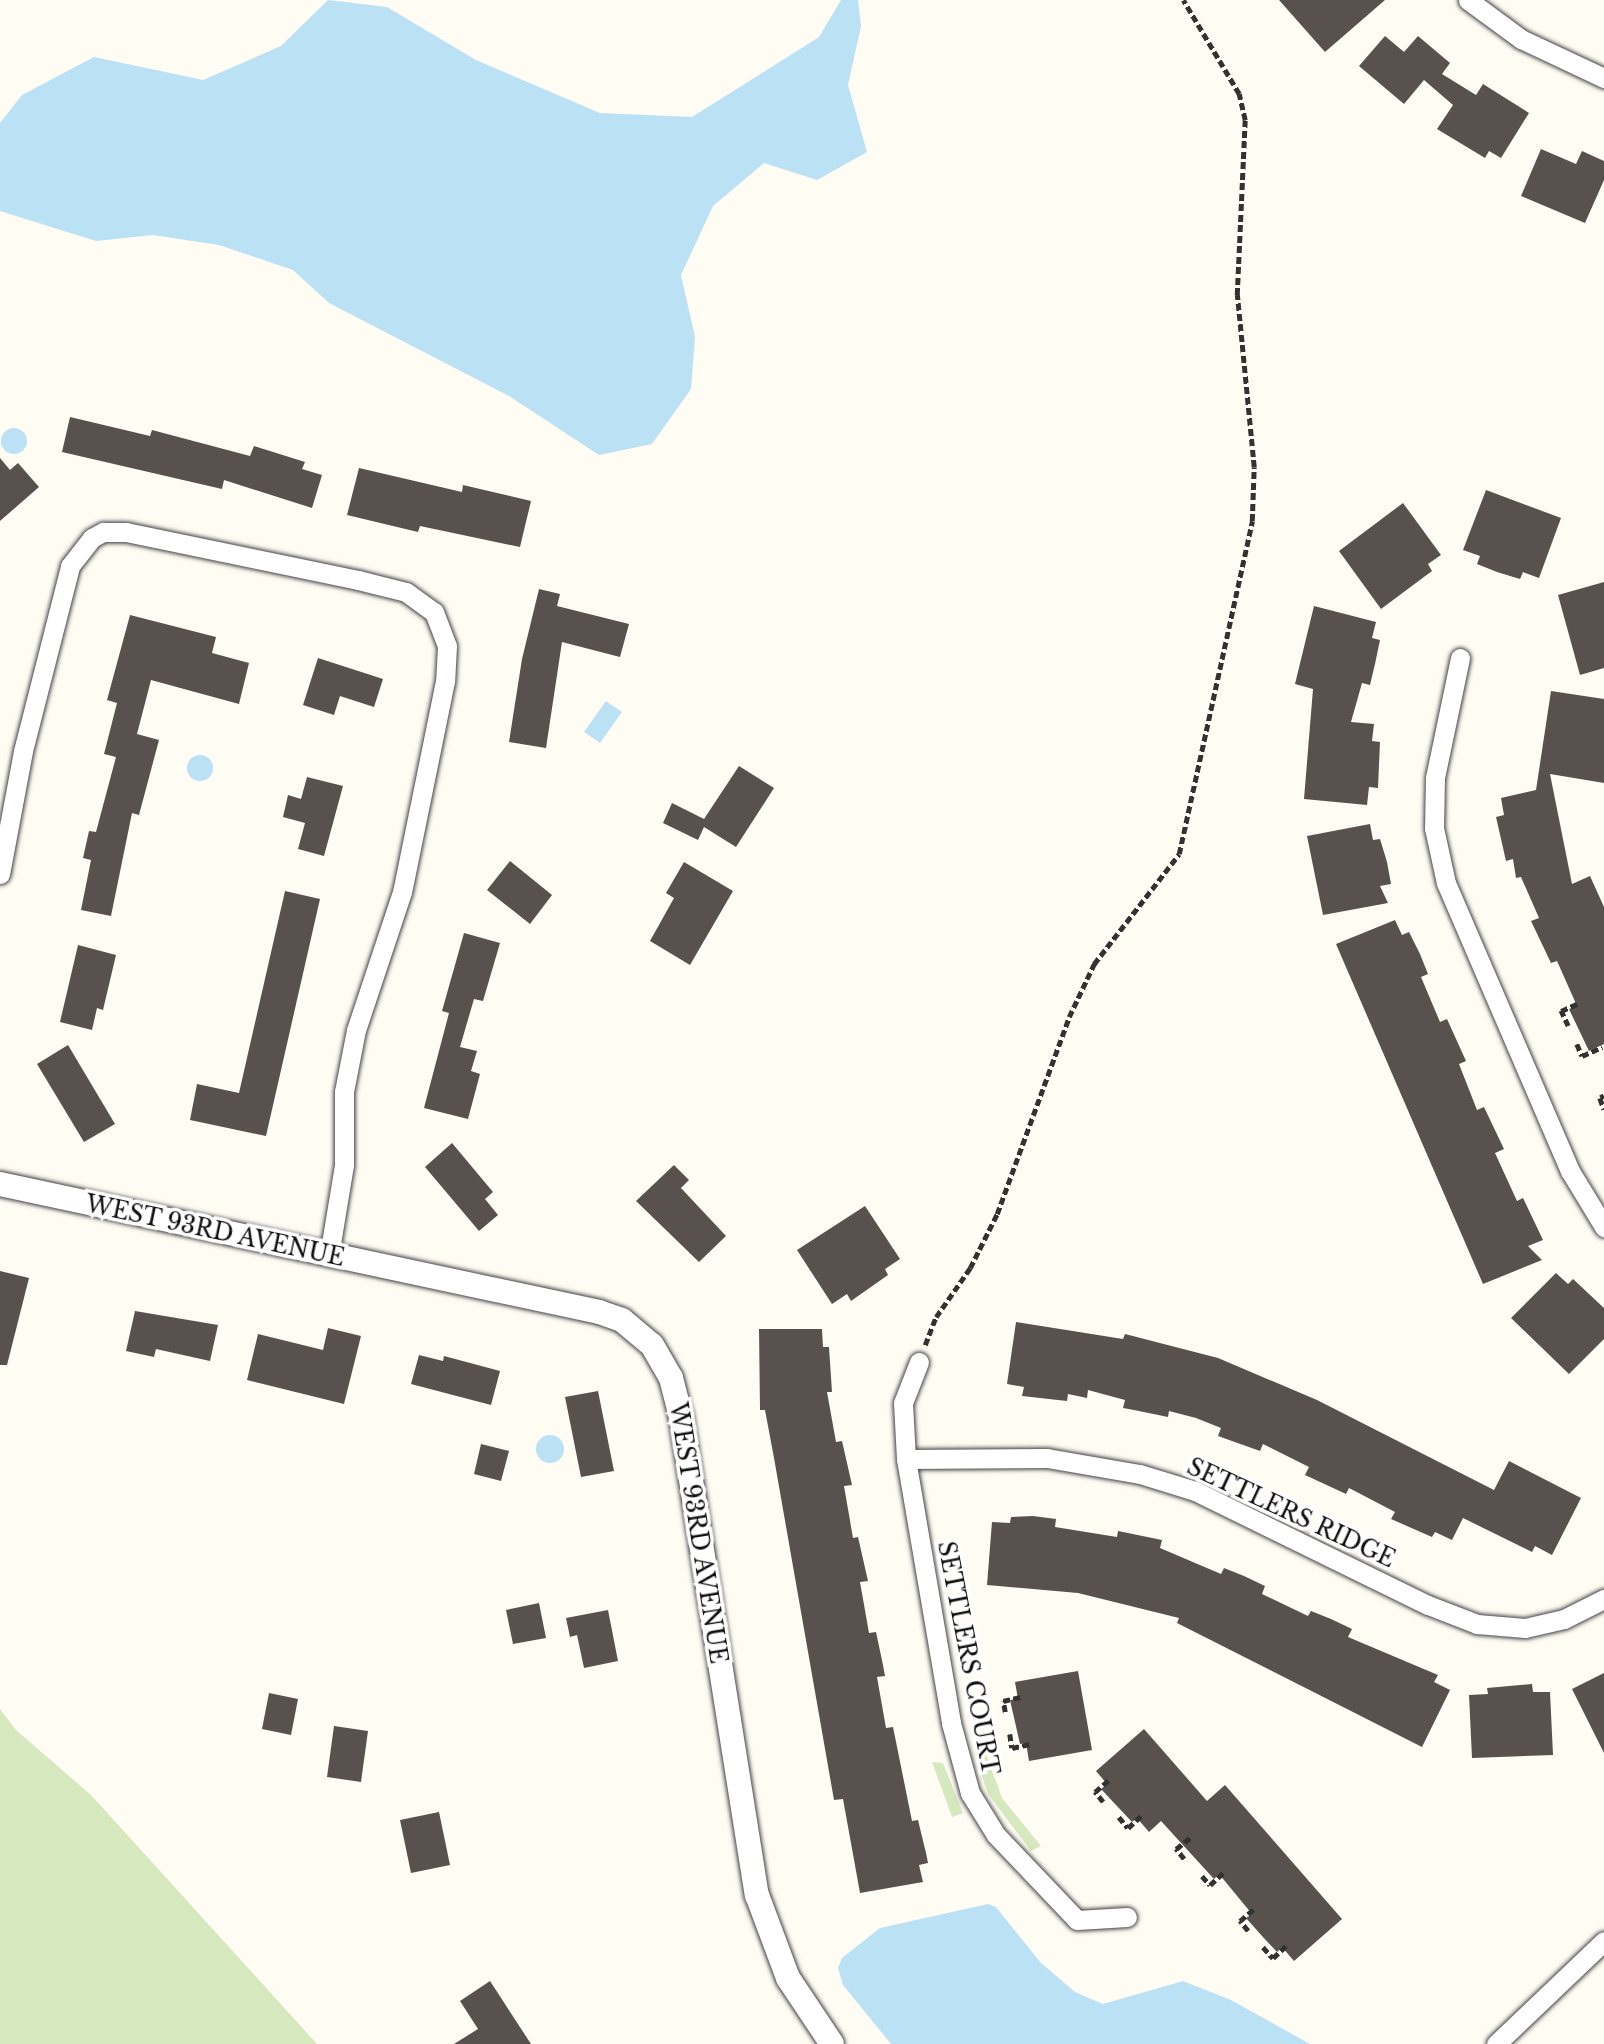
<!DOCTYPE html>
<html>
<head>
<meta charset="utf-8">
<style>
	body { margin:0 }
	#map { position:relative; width:1604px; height:2044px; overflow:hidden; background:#fffcf4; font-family:"Libre Baskerville",serif }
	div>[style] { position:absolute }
	.green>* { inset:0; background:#d6e9be }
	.water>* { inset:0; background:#bae1f4 }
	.round { border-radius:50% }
	.building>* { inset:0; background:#59514d }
	.path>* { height:4.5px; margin-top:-2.25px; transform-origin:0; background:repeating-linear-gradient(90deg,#323232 0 7px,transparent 0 10.5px) }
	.roads { filter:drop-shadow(0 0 2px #434343) drop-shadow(0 0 2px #434343) }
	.minor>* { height:19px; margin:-9.5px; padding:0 9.5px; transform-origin:9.5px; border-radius:9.5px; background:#fff }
	.tertiary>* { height:24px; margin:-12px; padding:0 12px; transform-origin:12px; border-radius:12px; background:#fff }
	span { translate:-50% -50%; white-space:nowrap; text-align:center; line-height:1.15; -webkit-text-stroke:7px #fff; paint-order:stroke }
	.street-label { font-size:23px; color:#101010 }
</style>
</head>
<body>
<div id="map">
	<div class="green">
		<i style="clip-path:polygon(0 1709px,16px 1730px,91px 1795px,317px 2044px,0 2044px)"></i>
		<i style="clip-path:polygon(984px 1748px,1002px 1798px,1041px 1846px,1031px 1851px,988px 1794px,974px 1752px)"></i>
		<i style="clip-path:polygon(932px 1762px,943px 1763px,963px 1813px,952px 1817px)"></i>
	</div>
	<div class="water">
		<i style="clip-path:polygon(328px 0,387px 7px,476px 60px,600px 113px,692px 117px,819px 37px,841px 0,858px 0,861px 26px,848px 85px,867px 152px,817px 180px,764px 163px,713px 206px,681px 275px,695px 337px,691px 389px,652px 444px,599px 455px,509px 396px,329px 303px,293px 270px,219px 245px,153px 235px,96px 241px,0 211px,0 123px,22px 95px,94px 57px,203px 80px,281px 46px)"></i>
		<i class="round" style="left:1px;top:428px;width:26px;height:26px"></i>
		<i style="clip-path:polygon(606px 701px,622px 712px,600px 743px,584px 732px)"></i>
		<i class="round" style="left:187px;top:755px;width:26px;height:26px"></i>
		<i class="round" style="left:536px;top:1435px;width:28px;height:28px"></i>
		<i style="clip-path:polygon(988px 1904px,996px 1907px,1041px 1963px,1075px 1992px,1103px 2004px,1183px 1981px,1231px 2000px,1310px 2044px,891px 2044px,843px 1985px,838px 1968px,842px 1958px,880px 1928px)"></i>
	</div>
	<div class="building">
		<i style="clip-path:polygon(1279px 0,1385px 0,1325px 52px)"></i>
		<i style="clip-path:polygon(1385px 36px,1404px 52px,1418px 36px,1450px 63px,1442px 74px,1476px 95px,1483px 84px,1529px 113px,1501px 158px,1489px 151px,1485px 158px,1437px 129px,1453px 105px,1424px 80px,1404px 104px,1359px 66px)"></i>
		<i style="clip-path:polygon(1541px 149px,1576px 164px,1582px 151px,1604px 161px,1604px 180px,1585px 223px,1521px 196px)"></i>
		<i style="clip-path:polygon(70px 417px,150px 436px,152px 430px,250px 456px,254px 446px,305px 462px,302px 469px,322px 475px,312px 508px,224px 480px,222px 489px,62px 452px)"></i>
		<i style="clip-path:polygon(0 458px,10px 470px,18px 463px,39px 487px,0 521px)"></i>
		<i style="clip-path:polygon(359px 468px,462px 492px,463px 485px,531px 501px,520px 547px,420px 526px,418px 532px,347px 515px)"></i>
		<i style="clip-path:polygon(1486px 490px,1561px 518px,1539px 578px,1523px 572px,1520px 579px,1497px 572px,1477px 564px,1480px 556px,1463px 550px)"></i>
		<i style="clip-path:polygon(1403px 503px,1441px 555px,1428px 564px,1432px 571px,1381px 609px,1339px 551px)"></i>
		<i style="clip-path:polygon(1604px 582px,1604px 668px,1580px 675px,1558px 595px)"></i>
		<i style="clip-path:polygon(539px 589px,560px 594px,557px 606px,629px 624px,620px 657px,562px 642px,546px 748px,509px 742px,522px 659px)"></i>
		<i style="clip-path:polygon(1314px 606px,1376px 622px,1372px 638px,1380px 640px,1375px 664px,1370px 685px,1362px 683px,1351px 722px,1374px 724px,1372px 741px,1380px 742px,1378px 788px,1369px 787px,1367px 805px,1304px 799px,1313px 689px,1295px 684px)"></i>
		<i style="clip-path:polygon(130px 615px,216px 637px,212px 653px,249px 663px,239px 704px,151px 680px,137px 734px,159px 740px,139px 815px,132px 813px,111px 916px,81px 910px,91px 860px,83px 858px,89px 831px,96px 832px,116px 757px,104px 754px,117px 703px,107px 700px)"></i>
		<i style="clip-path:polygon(318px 658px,383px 679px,374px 707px,340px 696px,334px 715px,303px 705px)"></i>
		<i style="clip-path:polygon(1551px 691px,1604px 699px,1604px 783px,1550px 774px,1572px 884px,1590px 876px,1604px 907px,1604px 1044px,1589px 1051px,1569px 1009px,1577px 1006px,1557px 961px,1551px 963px,1531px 921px,1539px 918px,1521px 877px,1516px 878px,1513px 859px,1506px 861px,1496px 817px,1504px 815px,1501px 798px,1536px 790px)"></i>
		<i style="clip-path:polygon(739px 766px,774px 788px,736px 847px,704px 827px,698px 840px,663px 823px,672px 803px,704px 819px)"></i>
		<i style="clip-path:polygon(307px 777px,343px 786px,324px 856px,298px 849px,305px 823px,283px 817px,288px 795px,301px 799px)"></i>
		<i style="clip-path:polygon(1370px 824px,1373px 840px,1380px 839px,1387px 862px,1391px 884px,1380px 886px,1388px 903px,1323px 915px,1307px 836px)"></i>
		<i style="clip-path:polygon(510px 861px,552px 895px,530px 924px,487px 890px)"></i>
		<i style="clip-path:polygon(684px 862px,733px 891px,690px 965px,650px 941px,674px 898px,666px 893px)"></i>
		<i style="clip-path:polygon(285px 891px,320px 899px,266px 1136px,190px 1120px,197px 1084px,239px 1093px)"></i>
		<i style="clip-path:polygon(1395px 920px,1402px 935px,1409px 932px,1420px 954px,1428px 974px,1421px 977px,1440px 1022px,1447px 1019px,1466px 1061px,1459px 1064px,1477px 1110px,1484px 1107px,1504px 1149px,1495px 1153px,1517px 1201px,1523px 1198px,1543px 1240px,1528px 1246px,1542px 1260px,1483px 1284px,1336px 944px)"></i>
		<i style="clip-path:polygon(464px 933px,500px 943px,483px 1001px,474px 999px,460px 1047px,477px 1051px,471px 1071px,480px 1074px,468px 1119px,424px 1108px,449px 1013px,442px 1011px)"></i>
		<i style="clip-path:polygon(78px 945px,116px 955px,103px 1010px,97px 1008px,92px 1030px,60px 1022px)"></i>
		<i style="clip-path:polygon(68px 1045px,115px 1124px,84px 1142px,37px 1064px)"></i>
		<i style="clip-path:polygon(452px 1143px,493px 1192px,485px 1199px,498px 1215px,479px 1231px,425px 1167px)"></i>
		<i style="clip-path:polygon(674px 1165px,689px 1180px,681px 1188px,726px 1236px,699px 1262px,636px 1201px)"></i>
		<i style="clip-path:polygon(865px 1206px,900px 1259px,885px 1269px,888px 1275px,851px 1301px,847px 1294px,832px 1304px,797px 1250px)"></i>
		<i style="clip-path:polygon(0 1271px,29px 1278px,7px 1365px,0 1365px)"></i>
		<i style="clip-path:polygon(1556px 1273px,1568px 1284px,1573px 1279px,1604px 1308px,1604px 1339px,1569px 1374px,1511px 1318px)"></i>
		<i style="clip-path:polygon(135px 1311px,218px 1325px,210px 1361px,156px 1349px,154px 1357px,126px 1351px)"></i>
		<i style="clip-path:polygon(1016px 1322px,1123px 1339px,1125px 1334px,1218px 1358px,1317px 1400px,1494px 1490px,1509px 1461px,1581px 1498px,1552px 1555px,1535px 1546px,1532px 1552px,1463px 1518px,1452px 1540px,1435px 1532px,1432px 1537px,1391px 1519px,1395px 1512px,1349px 1488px,1346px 1494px,1305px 1475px,1309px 1467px,1263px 1444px,1260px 1451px,1218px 1436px,1221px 1428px,1196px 1418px,1169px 1411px,1168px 1417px,1134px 1410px,1123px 1408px,1125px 1400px,1088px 1390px,1087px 1398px,1068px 1394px,1067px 1401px,1022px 1396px,1024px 1387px,1007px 1384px)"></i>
		<i style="clip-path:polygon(328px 1328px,361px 1336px,344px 1404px,247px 1380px,258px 1334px,323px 1350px)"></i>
		<i style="clip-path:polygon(759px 1329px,822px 1329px,823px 1347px,829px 1347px,832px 1392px,827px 1392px,836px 1442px,842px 1441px,852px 1485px,844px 1486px,853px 1538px,858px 1537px,868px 1581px,860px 1582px,869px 1633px,876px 1632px,883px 1665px,885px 1676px,877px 1677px,886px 1728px,893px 1727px,912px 1821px,918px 1820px,926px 1853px,928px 1863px,919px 1865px,923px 1882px,860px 1893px,843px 1799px,834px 1800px,774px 1458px,765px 1410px,760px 1410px)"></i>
		<i style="clip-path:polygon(419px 1355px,443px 1361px,444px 1356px,500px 1371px,491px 1405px,411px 1384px)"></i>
		<i style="clip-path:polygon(598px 1391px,614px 1471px,581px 1477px,565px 1397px)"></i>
		<i style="clip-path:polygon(481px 1444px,509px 1451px,501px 1481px,474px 1474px)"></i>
		<i style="clip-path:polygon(1033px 1516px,1056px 1519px,1055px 1527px,1117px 1537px,1118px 1531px,1162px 1540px,1160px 1548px,1221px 1574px,1224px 1568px,1244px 1576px,1265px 1586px,1262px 1594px,1308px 1616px,1311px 1611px,1331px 1619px,1352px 1629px,1348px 1637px,1438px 1675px,1434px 1682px,1450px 1690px,1422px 1747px,1177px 1623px,1179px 1618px,1078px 1593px,987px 1585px,992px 1522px,1010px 1523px,1011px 1517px)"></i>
		<i style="clip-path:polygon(539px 1603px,546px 1638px,513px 1644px,506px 1610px)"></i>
		<i style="clip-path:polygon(608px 1610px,618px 1661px,584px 1668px,577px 1635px,570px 1637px,566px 1618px)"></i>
		<i style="clip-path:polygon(1078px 1671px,1092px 1750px,1029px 1761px,1026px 1743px,1020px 1744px,1010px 1700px,1018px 1699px,1015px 1682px)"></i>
		<i style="clip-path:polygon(1604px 1673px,1604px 1753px,1572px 1689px)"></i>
		<i style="clip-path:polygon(1532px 1684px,1533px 1692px,1550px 1692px,1553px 1755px,1472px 1758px,1469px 1695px,1488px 1694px,1487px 1688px)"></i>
		<i style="clip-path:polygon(269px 1693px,298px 1699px,291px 1735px,262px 1729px)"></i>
		<i style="clip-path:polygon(334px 1726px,368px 1731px,361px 1782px,327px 1777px)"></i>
		<i style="clip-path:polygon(1144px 1729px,1207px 1801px,1225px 1785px,1342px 1919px,1294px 1961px,1282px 1947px,1277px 1952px,1262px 1936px,1246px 1918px,1252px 1914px,1219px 1874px,1214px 1879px,1161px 1821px,1149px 1832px,1137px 1818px,1132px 1822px,1101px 1789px,1107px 1784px,1096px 1771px)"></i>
		<i style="clip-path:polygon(439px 1812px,450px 1865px,411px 1873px,400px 1820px)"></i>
		<i style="clip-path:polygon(490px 1981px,531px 2044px,454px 2044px,478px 2029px,460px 2001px)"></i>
	</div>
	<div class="path">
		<i style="left:1568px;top:1026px;width:17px;rotate:-115deg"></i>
		<i style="left:1561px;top:1011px;width:20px;rotate:-24deg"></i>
		<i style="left:1577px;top:1044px;width:13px;rotate:67deg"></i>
		<i style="left:1582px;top:1056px;width:22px;rotate:-24deg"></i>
		<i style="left:1604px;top:1096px;width:4px;rotate:153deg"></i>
		<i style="left:1600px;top:1098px;width:12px;rotate:70deg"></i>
		<i style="left:925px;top:1345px;width:30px;rotate:-69deg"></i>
		<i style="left:936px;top:1317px;width:60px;rotate:-55.2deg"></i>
		<i style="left:970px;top:1268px;width:60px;rotate:-63.4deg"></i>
		<i style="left:997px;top:1214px;width:210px;rotate:-69.9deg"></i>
		<i style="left:1069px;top:1017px;width:59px;rotate:-64.7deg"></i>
		<i style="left:1094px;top:964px;width:139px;rotate:-52.3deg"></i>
		<i style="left:1179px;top:854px;width:341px;rotate:-77.6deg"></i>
		<i style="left:1252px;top:521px;width:54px;rotate:-87.9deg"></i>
		<i style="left:1254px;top:467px;width:173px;rotate:-95.6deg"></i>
		<i style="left:1237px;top:295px;width:175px;rotate:-87.4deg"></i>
		<i style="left:1245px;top:120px;width:27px;rotate:-103deg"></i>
		<i style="left:1239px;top:94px;width:109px;rotate:-120.8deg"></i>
		<i style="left:1005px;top:1712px;width:11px;rotate:-100deg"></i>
		<i style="left:1003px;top:1701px;width:18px;rotate:-13deg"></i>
		<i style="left:1010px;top:1734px;width:14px;rotate:82deg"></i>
		<i style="left:1012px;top:1748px;width:18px;rotate:-13deg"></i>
		<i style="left:1103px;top:1802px;width:13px;rotate:-129deg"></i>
		<i style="left:1095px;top:1792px;width:18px;rotate:-41deg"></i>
		<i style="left:1119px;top:1817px;width:14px;rotate:51deg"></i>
		<i style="left:1128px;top:1828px;width:18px;rotate:-43deg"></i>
		<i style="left:1184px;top:1859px;width:13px;rotate:-129deg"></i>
		<i style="left:1176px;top:1849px;width:19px;rotate:-39deg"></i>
		<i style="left:1202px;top:1876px;width:12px;rotate:48deg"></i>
		<i style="left:1210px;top:1885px;width:18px;rotate:-43deg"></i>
		<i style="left:1248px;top:1931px;width:13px;rotate:-129deg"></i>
		<i style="left:1240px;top:1921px;width:18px;rotate:-41deg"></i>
		<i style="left:1263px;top:1947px;width:15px;rotate:48deg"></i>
		<i style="left:1273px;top:1958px;width:18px;rotate:-43deg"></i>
	</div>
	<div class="roads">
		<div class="minor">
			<i style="left:1468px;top:0;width:66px;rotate:36.3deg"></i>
			<i style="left:1521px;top:39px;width:92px;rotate:25.2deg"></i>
			<i style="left:1460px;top:658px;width:123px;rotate:101.8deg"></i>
			<i style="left:1435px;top:778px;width:50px;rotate:91.1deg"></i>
			<i style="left:1434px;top:828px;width:56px;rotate:77.7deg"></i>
			<i style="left:1446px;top:883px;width:314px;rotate:66.7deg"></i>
			<i style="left:1570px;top:1171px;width:66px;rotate:58.7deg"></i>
			<i style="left:0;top:874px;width:125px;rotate:-79.4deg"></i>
			<i style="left:23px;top:751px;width:191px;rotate:-75.7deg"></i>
			<i style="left:70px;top:566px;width:36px;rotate:-52deg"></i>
			<i style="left:92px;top:538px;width:13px;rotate:-29deg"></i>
			<i style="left:103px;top:532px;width:23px"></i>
			<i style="left:126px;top:532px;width:237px;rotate:11.7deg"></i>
			<i style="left:358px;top:580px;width:49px;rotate:14deg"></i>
			<i style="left:406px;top:592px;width:34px;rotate:36deg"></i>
			<i style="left:434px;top:612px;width:36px;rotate:69deg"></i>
			<i style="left:447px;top:646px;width:35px;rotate:93deg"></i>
			<i style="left:445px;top:681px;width:215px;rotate:101.5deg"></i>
			<i style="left:402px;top:892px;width:145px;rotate:108.4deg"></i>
			<i style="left:356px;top:1030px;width:63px;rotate:101deg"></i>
			<i style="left:344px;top:1092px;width:73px;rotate:90deg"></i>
			<i style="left:344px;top:1165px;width:92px;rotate:99.4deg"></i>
			<i style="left:919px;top:1362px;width:44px;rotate:111.3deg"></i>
			<i style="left:903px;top:1403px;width:56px;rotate:86.9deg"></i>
			<i style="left:906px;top:1459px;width:268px;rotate:80.3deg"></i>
			<i style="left:951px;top:1723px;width:73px;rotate:74.8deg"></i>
			<i style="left:970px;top:1793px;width:49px;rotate:58.2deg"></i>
			<i style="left:996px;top:1835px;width:117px;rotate:46.4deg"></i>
			<i style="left:1077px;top:1920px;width:50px;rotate:-3.4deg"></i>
			<i style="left:906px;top:1459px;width:141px;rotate:-0.4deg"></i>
			<i style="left:1047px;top:1458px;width:94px;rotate:9.8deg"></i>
			<i style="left:1140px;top:1474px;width:58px;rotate:17.2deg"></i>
			<i style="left:1195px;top:1491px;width:259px;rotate:26.1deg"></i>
			<i style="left:1428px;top:1605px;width:53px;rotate:21.2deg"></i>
			<i style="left:1477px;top:1624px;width:48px;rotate:4.8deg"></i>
			<i style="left:1525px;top:1628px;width:40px;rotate:-13deg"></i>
			<i style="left:1564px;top:1619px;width:45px;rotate:-26.6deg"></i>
			<i style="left:1496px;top:2044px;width:149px;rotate:-43.6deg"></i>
		</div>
		<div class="tertiary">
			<i style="left:0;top:1184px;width:613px;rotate:12.06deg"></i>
			<i style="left:599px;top:1312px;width:24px;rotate:19deg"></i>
			<i style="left:622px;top:1320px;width:39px;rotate:40deg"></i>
			<i style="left:652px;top:1345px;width:38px;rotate:60deg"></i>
			<i style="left:671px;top:1378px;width:40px;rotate:75.6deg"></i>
			<i style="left:681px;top:1417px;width:484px;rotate:81deg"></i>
			<i style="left:757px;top:1895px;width:89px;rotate:69.5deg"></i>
			<i style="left:788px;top:1978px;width:79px;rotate:56.3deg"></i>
		</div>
	</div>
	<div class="street-label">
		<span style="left:215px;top:1231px;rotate:12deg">WEST 93RD AVENUE</span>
		<span style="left:1291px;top:1513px;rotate:25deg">SETTLERS RIDGE</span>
		<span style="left:698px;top:1533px;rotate:81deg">WEST 93RD AVENUE</span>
		<span style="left:968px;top:1658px;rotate:79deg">SETTLERS COURT</span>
	</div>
</div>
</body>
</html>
